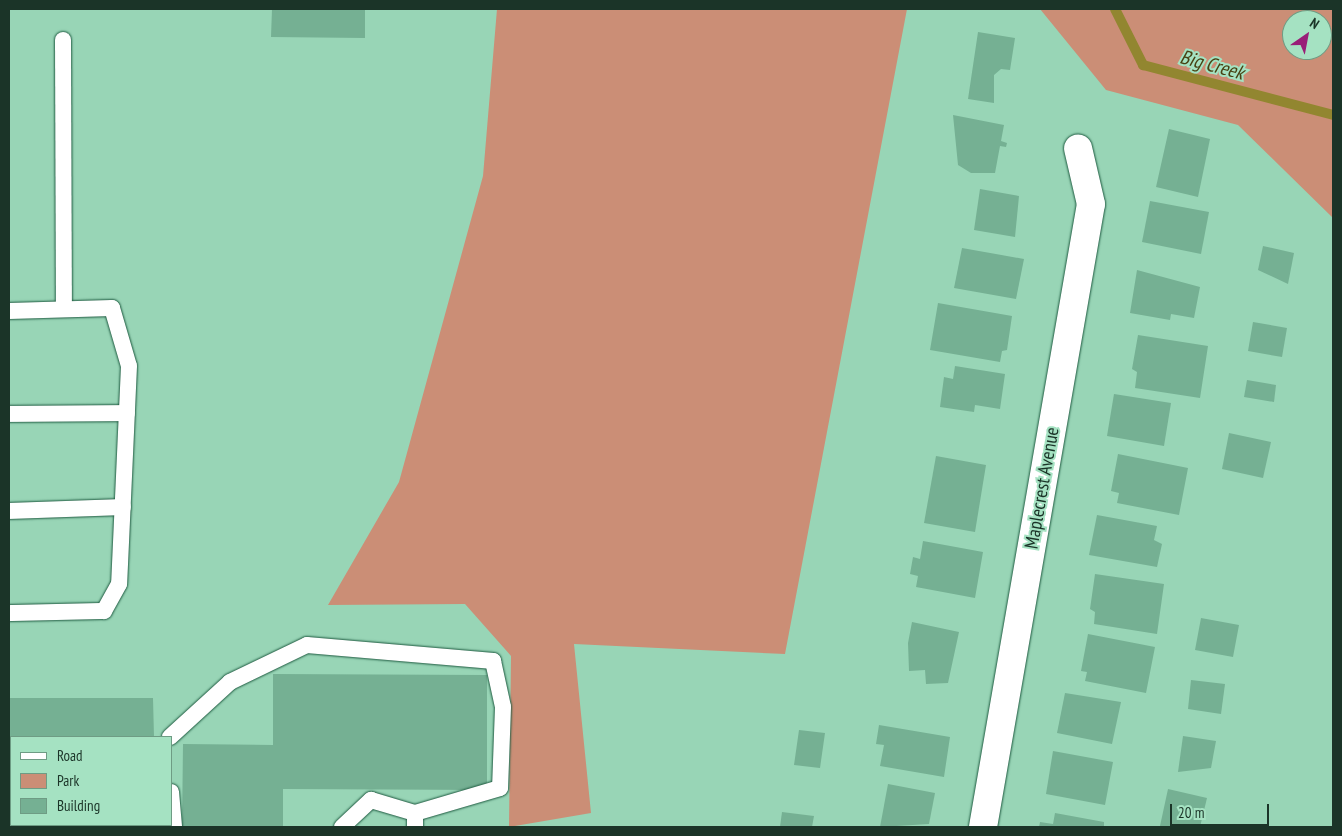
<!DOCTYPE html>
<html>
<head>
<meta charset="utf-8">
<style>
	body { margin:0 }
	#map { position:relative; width:1342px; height:836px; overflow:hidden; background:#98d5b6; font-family:"PT Sans Narrow",sans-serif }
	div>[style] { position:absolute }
	.green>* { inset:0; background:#cb8e76 }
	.stream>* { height:10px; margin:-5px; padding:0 5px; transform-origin:5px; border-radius:5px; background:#928630 }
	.building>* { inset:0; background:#75b093 }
	.roads { filter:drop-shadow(0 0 1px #1e5a40) drop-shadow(0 0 1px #1e5a40) }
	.service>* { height:16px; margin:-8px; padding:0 8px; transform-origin:8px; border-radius:8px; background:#fff }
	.minor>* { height:28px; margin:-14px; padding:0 14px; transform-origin:14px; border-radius:14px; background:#fff }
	span { translate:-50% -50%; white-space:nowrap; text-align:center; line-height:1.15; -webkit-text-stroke:4px #a5e2c2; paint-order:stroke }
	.street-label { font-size:19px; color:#1b3428 }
	.water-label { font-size:20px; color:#484214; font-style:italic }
	.frame { position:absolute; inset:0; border:10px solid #1b3428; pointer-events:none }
	.legend { position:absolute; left:10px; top:736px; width:162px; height:90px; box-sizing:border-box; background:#a5e2c2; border:1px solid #6e9c84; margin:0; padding:6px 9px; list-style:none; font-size:15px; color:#1b3428 }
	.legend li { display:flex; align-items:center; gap:10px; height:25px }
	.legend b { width:25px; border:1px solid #6e9c84 }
	.north { position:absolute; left:1282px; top:10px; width:50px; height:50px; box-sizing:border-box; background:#a5e2c2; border:1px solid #6e9c84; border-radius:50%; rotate:33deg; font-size:14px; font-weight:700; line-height:20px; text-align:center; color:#1b3428 }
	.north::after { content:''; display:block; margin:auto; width:18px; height:22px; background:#991f78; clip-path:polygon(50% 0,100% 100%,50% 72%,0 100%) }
	.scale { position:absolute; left:1170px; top:804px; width:99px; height:22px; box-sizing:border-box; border:2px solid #1b3428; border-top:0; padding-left:6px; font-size:15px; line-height:18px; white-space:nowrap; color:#1b3428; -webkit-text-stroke:4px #a5e2c2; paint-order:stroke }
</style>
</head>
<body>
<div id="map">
	<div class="green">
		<i style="clip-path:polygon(497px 9px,907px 9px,785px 654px,574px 644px,591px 813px,509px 827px,511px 656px,465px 604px,328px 605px,399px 482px,483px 176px)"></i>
		<i style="clip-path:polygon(evenodd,1040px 9px,1333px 9px,1333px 218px,1238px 125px,1106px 90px,1040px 9px,1292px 20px,1322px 20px,1322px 50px,1292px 50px,1292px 20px)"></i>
	</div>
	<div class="stream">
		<i style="left:1115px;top:9px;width:63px;rotate:63.4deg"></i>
		<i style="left:1143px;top:65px;width:196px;rotate:14.7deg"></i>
	</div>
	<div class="building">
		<i style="clip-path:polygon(272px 9px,365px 9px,365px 38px,271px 37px)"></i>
		<i style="clip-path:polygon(978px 32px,1015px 38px,1010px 70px,1001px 69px,994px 75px,994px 103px,968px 99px)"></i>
		<i style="clip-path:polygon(953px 115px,1004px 125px,1001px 141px,1007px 143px,1006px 147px,1000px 146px,995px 173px,971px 173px,958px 165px)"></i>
		<i style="clip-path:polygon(1169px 129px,1210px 139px,1198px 197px,1156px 187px)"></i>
		<i style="clip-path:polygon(980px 189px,1019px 196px,1015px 237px,974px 230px)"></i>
		<i style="clip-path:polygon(1150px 201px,1209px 212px,1201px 254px,1142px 242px)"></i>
		<i style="clip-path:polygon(1263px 246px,1294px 253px,1288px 284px,1258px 270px)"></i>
		<i style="clip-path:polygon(962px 248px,1024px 259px,1016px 299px,954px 288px)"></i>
		<i style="clip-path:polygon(1137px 270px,1200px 287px,1194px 318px,1171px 314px,1170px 320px,1130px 313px)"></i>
		<i style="clip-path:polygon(938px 303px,1012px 316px,1007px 350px,1002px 351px,1000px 362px,930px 350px)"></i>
		<i style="clip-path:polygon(1253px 322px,1287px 328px,1282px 357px,1248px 351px)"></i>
		<i style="clip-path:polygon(1138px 335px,1208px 346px,1200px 398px,1135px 388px,1137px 372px,1132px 369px)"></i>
		<i style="clip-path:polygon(955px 366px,1005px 374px,1000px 409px,975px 405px,974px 412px,940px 407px,944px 377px,953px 379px)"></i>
		<i style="clip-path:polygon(1247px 380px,1276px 385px,1274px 402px,1244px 397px)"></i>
		<i style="clip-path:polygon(1114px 394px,1171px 403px,1164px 446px,1107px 436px)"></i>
		<i style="clip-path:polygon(1229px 433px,1271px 442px,1263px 478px,1222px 469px)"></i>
		<i style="clip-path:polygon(1118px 454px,1188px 468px,1179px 515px,1117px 503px,1119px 493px,1111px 491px)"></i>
		<i style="clip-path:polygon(936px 456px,986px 465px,975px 532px,924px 523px)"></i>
		<i style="clip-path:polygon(1097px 515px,1157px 526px,1154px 540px,1162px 544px,1157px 567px,1089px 555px)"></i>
		<i style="clip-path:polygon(923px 541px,983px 552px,975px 598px,916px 587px,918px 576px,910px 574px,913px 557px,920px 559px)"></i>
		<i style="clip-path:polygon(1095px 574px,1164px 584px,1157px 634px,1094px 624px,1095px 612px,1090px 609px)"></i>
		<i style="clip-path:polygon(1201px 618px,1239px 625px,1233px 657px,1195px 650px)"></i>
		<i style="clip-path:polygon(912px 622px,959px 632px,948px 683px,926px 684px,925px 670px,909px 671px,908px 643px)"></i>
		<i style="clip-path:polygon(1088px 634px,1155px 647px,1146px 693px,1085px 681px,1087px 672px,1081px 671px)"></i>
		<i style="clip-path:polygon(273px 674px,487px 675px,487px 790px,283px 789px,283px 827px,182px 827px,183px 744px,273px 745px)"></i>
		<i style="clip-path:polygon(1191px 680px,1225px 684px,1221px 714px,1188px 709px)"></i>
		<i style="clip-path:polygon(1065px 693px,1121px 702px,1112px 744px,1057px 733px)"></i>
		<i style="clip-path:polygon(9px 698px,153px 698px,154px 737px,11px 737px,11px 825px,154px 827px,9px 827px)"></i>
		<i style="clip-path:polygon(879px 725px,950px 737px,944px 777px,880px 766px,884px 745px,876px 744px)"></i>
		<i style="clip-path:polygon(799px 730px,825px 733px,820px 768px,794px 765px)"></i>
		<i style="clip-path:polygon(1183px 736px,1216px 741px,1211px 768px,1178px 772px)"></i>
		<i style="clip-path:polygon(1053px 751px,1113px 762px,1105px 805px,1046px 794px)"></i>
		<i style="clip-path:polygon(888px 784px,935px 793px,929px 824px,880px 827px)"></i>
		<i style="clip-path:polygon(1168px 789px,1207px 798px,1200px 827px,1160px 826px)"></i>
		<i style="clip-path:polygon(782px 812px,814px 816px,812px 827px,780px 827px)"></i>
		<i style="clip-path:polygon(1055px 813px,1104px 822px,1104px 827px,1039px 827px,1040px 822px,1053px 824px)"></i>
	</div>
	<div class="roads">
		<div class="service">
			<i style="left:63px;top:40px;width:269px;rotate:89.8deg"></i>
			<i style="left:9px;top:311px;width:103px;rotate:-1.7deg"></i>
			<i style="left:112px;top:308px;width:60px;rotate:73.7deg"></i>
			<i style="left:129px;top:366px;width:218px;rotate:92.6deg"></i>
			<i style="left:119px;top:584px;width:31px;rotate:119deg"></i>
			<i style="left:104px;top:611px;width:95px;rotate:178.8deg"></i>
			<i style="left:9px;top:414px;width:118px;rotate:-0.5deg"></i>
			<i style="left:9px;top:511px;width:114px;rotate:-2deg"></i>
			<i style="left:170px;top:737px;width:81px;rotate:-42.5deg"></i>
			<i style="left:230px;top:682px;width:85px;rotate:-25.7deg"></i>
			<i style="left:307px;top:645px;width:187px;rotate:4.9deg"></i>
			<i style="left:493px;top:661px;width:47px;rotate:77.7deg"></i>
			<i style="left:503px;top:707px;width:81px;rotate:92.1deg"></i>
			<i style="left:500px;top:788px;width:89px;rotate:163.6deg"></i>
			<i style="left:171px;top:792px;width:35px;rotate:85deg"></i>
			<i style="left:342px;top:827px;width:40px;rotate:-43deg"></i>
			<i style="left:371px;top:800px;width:46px;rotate:16.5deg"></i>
			<i style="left:415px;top:813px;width:14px;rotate:90deg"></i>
		</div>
		<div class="minor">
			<i style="left:983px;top:827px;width:632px;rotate:-80.17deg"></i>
			<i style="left:1091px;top:204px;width:57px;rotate:-103.1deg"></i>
		</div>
	</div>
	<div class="street-label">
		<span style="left:1042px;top:488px;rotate:-80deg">Maplecrest Avenue</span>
	</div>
	<div class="water-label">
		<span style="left:1212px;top:65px;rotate:15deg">Big Creek</span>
	</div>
	<div class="frame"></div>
	<ul class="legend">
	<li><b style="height:6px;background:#fff"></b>Road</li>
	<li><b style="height:14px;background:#cb8e76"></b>Park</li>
	<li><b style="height:14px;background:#75b093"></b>Building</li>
	</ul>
	<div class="north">N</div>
	<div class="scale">20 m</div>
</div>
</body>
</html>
